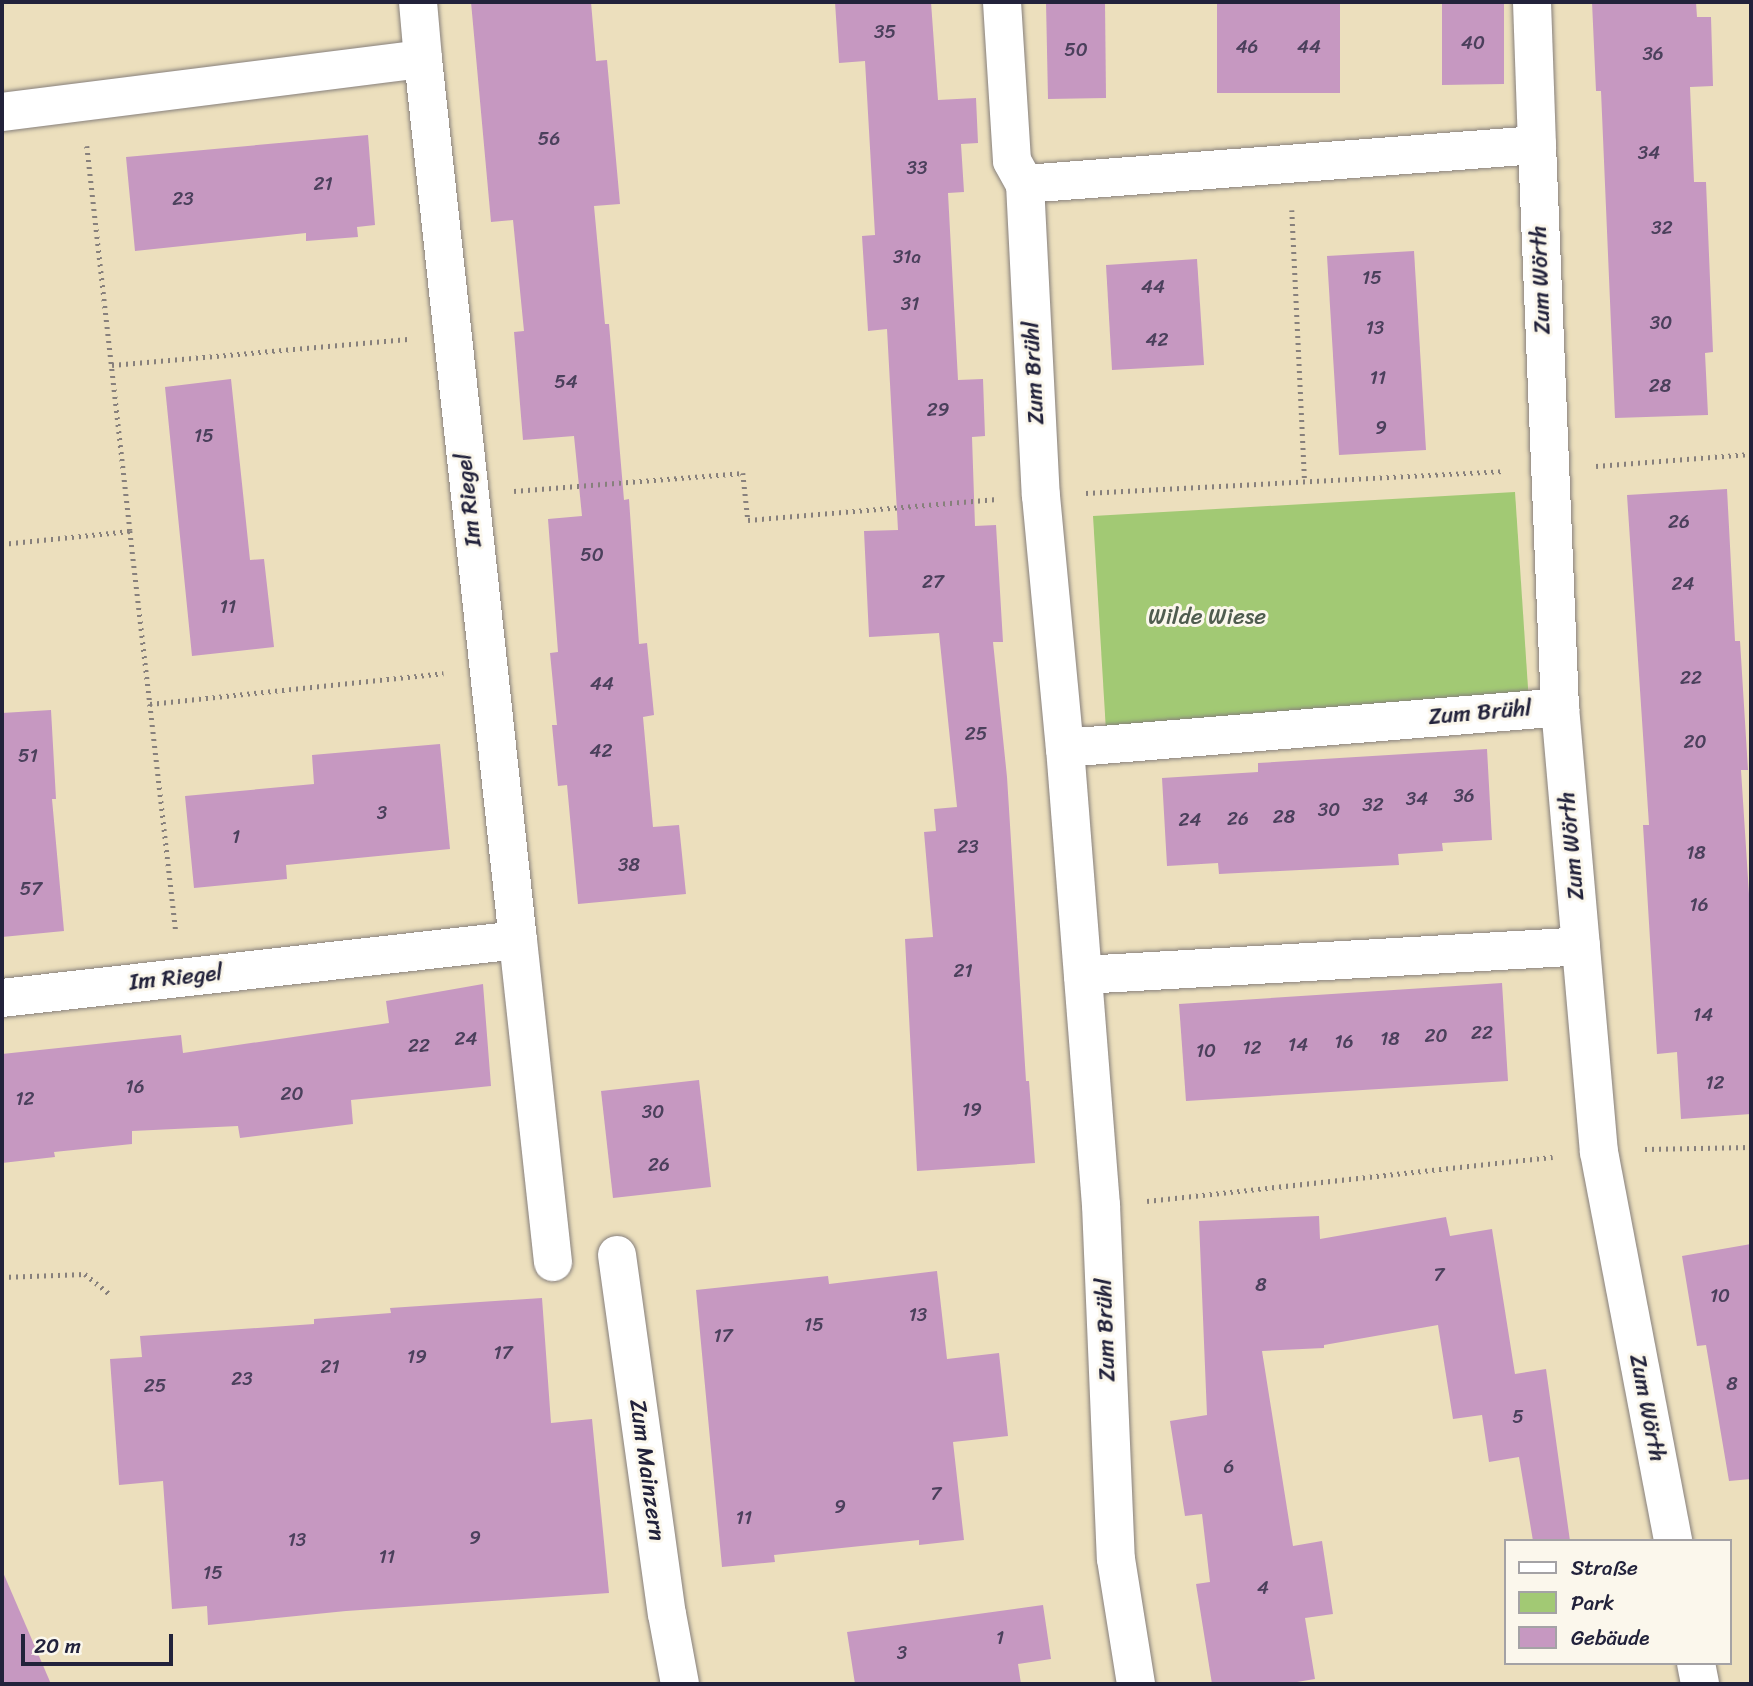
<!DOCTYPE html>
<html>
<head>
<meta charset="utf-8">
<style>
	body { margin:0 }
	#map { position:relative; width:1753px; height:1686px; overflow:hidden; background:#ecdfbd; font-family:Sriracha,sans-serif }
	div>[style] { position:absolute }
	.green>* { inset:0; background:#a2c974 }
	.building>* { inset:0; background:#c698c1 }
	.path>* { height:4.5px; margin-top:-2.25px; transform-origin:0; background:repeating-linear-gradient(90deg,#87807c 0 2px,transparent 0 7px) }
	.roads { filter:drop-shadow(0 0 2px #87807c) drop-shadow(0 0 2px #87807c) }
	.minor>* { height:38px; margin:-19px; padding:0 19px; transform-origin:19px; border-radius:19px; background:#fff }
	span { translate:-50% -50%; white-space:nowrap; text-align:center; line-height:1.15; -webkit-text-stroke:6px #fbf7ec; paint-order:stroke }
	.number-label { font-size:19px; color:#4b405c }
	.number-label span { -webkit-text-stroke-width:0 }
	.street-label { font-size:23px; color:#22223b }
	.park-label { font-size:23px; color:#4f5c4f }
	.frame { position:absolute; inset:0; border:4px solid #22223b; pointer-events:none }
	.legend { position:absolute; left:1504px; top:1539px; width:228px; height:126px; box-sizing:border-box; background:#fbf7ec; border:2px solid #a4a2a5; margin:0; padding:9px 12px; list-style:none; font-size:21px; color:#22223b }
	.legend li { display:flex; align-items:center; gap:14px; height:35px }
	.legend b { width:35px; border:2px solid #a4a2a5 }
	.scale { position:absolute; left:21px; top:1634px; width:152px; height:32px; box-sizing:border-box; border:4px solid #22223b; border-top:0; padding-left:9px; font-size:21px; line-height:24px; white-space:nowrap; color:#22223b; -webkit-text-stroke:5px #fbf7ec; paint-order:stroke }
</style>
</head>
<body>
<div id="map">
	<div class="green">
		<i style="clip-path:polygon(1515px 492px,1529px 703px,1106px 731px,1093px 516px)"></i>
	</div>
	<div class="building">
		<i style="clip-path:polygon(471px 2px,591px 2px,596px 61px,607px 60px,620px 204px,594px 206px,605px 324px,609px 324px,624px 500px,629px 499px,639px 644px,647px 643px,654px 715px,643px 717px,653px 827px,679px 825px,686px 894px,578px 904px,567px 785px,558px 786px,552px 725px,557px 725px,550px 653px,558px 652px,548px 519px,582px 516px,574px 436px,523px 440px,514px 332px,524px 331px,513px 220px,491px 222px)"></i>
		<i style="clip-path:polygon(835px 2px,931px 2px,938px 100px,976px 98px,978px 143px,961px 144px,964px 192px,948px 193px,958px 380px,983px 379px,985px 436px,972px 437px,975px 526px,996px 525px,1003px 642px,993px 642px,1007px 777px,1026px 1081px,1029px 1081px,1035px 1163px,917px 1171px,905px 939px,933px 937px,924px 832px,936px 831px,934px 809px,957px 807px,939px 633px,869px 637px,864px 531px,898px 530px,887px 329px,868px 331px,862px 236px,875px 235px,865px 61px,839px 63px)"></i>
		<i style="clip-path:polygon(1046px 2px,1105px 2px,1106px 98px,1048px 99px)"></i>
		<i style="clip-path:polygon(1217px 2px,1340px 2px,1340px 93px,1217px 93px)"></i>
		<i style="clip-path:polygon(1442px 2px,1504px 2px,1504px 84px,1442px 85px)"></i>
		<i style="clip-path:polygon(1592px 2px,1696px 2px,1697px 17px,1711px 17px,1713px 86px,1690px 87px,1694px 182px,1706px 182px,1713px 352px,1705px 353px,1708px 415px,1615px 418px,1601px 91px,1596px 91px)"></i>
		<i style="clip-path:polygon(368px 135px,375px 225px,357px 227px,358px 237px,306px 241px,306px 233px,135px 251px,126px 157px)"></i>
		<i style="clip-path:polygon(1414px 251px,1426px 450px,1339px 455px,1327px 256px)"></i>
		<i style="clip-path:polygon(1197px 259px,1204px 365px,1112px 370px,1106px 265px)"></i>
		<i style="clip-path:polygon(231px 379px,250px 560px,264px 559px,274px 647px,192px 656px,165px 387px)"></i>
		<i style="clip-path:polygon(1727px 489px,1735px 641px,1740px 641px,1748px 770px,1741px 770px,1751px 925px,1751px 1114px,1681px 1119px,1677px 1052px,1657px 1054px,1643px 825px,1649px 825px,1627px 495px)"></i>
		<i style="clip-path:polygon(51px 710px,56px 799px,52px 799px,64px 931px,2px 937px,2px 713px)"></i>
		<i style="clip-path:polygon(440px 744px,450px 849px,286px 865px,287px 879px,194px 888px,185px 796px,314px 784px,312px 755px)"></i>
		<i style="clip-path:polygon(1487px 749px,1492px 840px,1442px 843px,1443px 851px,1398px 854px,1399px 865px,1219px 874px,1218px 863px,1167px 866px,1162px 778px,1258px 772px,1258px 763px)"></i>
		<i style="clip-path:polygon(1502px 983px,1508px 1081px,1186px 1101px,1179px 1004px)"></i>
		<i style="clip-path:polygon(483px 984px,491px 1086px,351px 1100px,353px 1124px,240px 1138px,238px 1126px,132px 1131px,132px 1144px,54px 1152px,55px 1157px,2px 1163px,2px 1054px,181px 1035px,183px 1053px,389px 1023px,386px 1001px)"></i>
		<i style="clip-path:polygon(699px 1080px,711px 1187px,613px 1198px,601px 1091px)"></i>
		<i style="clip-path:polygon(1319px 1216px,1320px 1239px,1446px 1217px,1450px 1236px,1492px 1229px,1515px 1374px,1546px 1369px,1570px 1541px,1533px 1541px,1519px 1457px,1489px 1462px,1482px 1415px,1453px 1419px,1438px 1325px,1324px 1345px,1324px 1348px,1262px 1351px,1293px 1546px,1322px 1541px,1333px 1614px,1305px 1618px,1315px 1679px,1285px 1684px,1212px 1684px,1196px 1584px,1210px 1582px,1202px 1514px,1185px 1516px,1170px 1421px,1207px 1415px,1199px 1221px)"></i>
		<i style="clip-path:polygon(1751px 1244px,1751px 1479px,1729px 1481px,1706px 1345px,1697px 1346px,1682px 1256px)"></i>
		<i style="clip-path:polygon(937px 1271px,947px 1359px,999px 1353px,1008px 1436px,953px 1442px,964px 1540px,919px 1545px,919px 1540px,774px 1555px,775px 1562px,722px 1567px,696px 1290px,828px 1276px,829px 1284px)"></i>
		<i style="clip-path:polygon(542px 1298px,551px 1423px,592px 1419px,609px 1593px,346px 1611px,208px 1625px,207px 1606px,172px 1609px,163px 1481px,119px 1485px,110px 1359px,142px 1357px,140px 1336px,314px 1324px,314px 1319px,391px 1313px,390px 1308px)"></i>
		<i style="clip-path:polygon(2px 1570px,51px 1684px,2px 1684px)"></i>
		<i style="clip-path:polygon(1043px 1605px,1051px 1659px,1018px 1664px,1021px 1684px,855px 1684px,847px 1632px)"></i>
	</div>
	<div class="path">
		<i style="left:87px;top:146px;width:387px;rotate:83.6deg"></i>
		<i style="left:1292px;top:210px;width:272px;rotate:87.3deg"></i>
		<i style="left:112px;top:365px;width:297px;rotate:-5deg"></i>
		<i style="left:1596px;top:466px;width:155px;rotate:-4.4deg"></i>
		<i style="left:514px;top:491px;width:230px;rotate:-4.5deg"></i>
		<i style="left:743px;top:473px;width:47px;rotate:83.9deg"></i>
		<i style="left:748px;top:520px;width:250px;rotate:-4.8deg"></i>
		<i style="left:1086px;top:493px;width:418px;rotate:-3deg"></i>
		<i style="left:2px;top:544px;width:129px;rotate:-5.8deg"></i>
		<i style="left:130px;top:531px;width:174px;rotate:83.4deg"></i>
		<i style="left:150px;top:704px;width:295px;rotate:-6deg"></i>
		<i style="left:150px;top:704px;width:229px;rotate:83.5deg"></i>
		<i style="left:1645px;top:1149px;width:106px;rotate:-1.1deg"></i>
		<i style="left:1147px;top:1201px;width:408px;rotate:-6.2deg"></i>
		<i style="left:2px;top:1277px;width:83px;rotate:-2.1deg"></i>
		<i style="left:85px;top:1274px;width:33px;rotate:39deg"></i>
	</div>
	<div class="roads">
		<div class="minor">
			<i style="left:418px;top:2px;width:57px;rotate:85deg"></i>
			<i style="left:1002px;top:2px;width:159px;rotate:86.4deg"></i>
			<i style="left:1012px;top:161px;width:26px;rotate:61deg"></i>
			<i style="left:1025px;top:184px;width:312px;rotate:87.1deg"></i>
			<i style="left:1041px;top:496px;width:253px;rotate:84.6deg"></i>
			<i style="left:1065px;top:748px;width:458px;rotate:85.5deg"></i>
			<i style="left:1101px;top:1205px;width:354px;rotate:87.6deg"></i>
			<i style="left:1116px;top:1559px;width:127px;rotate:80.9deg"></i>
			<i style="left:1532px;top:2px;width:143px;rotate:88deg"></i>
			<i style="left:2px;top:112px;width:424px;rotate:-7.2deg"></i>
			<i style="left:423px;top:59px;width:886px;rotate:83.85deg"></i>
			<i style="left:518px;top:940px;width:519px;rotate:173.59deg"></i>
			<i style="left:1025px;top:184px;width:513px;rotate:-4.36deg"></i>
			<i style="left:1537px;top:145px;width:562px;rotate:87.66deg"></i>
			<i style="left:1560px;top:707px;width:447px;rotate:85deg"></i>
			<i style="left:1599px;top:1152px;width:396px;rotate:79.2deg"></i>
			<i style="left:1065px;top:748px;width:497px;rotate:-4.7deg"></i>
			<i style="left:518px;top:940px;width:324px;rotate:83.8deg"></i>
			<i style="left:1083px;top:975px;width:499px;rotate:-3.3deg"></i>
			<i style="left:617px;top:1255px;width:362px;rotate:82.1deg"></i>
			<i style="left:667px;top:1614px;width:71px;rotate:79.5deg"></i>
			<i style="left:1696px;top:1663px;width:21px;rotate:79deg"></i>
		</div>
	</div>
	<div class="number-label">
		<span style="left:885px;top:32px">35</span>
		<span style="left:1473px;top:43px">40</span>
		<span style="left:1247px;top:47px">46</span>
		<span style="left:1309px;top:47px">44</span>
		<span style="left:1076px;top:50px">50</span>
		<span style="left:1653px;top:54px">36</span>
		<span style="left:549px;top:139px">56</span>
		<span style="left:1649px;top:153px">34</span>
		<span style="left:917px;top:168px">33</span>
		<span style="left:323px;top:184px">21</span>
		<span style="left:183px;top:199px">23</span>
		<span style="left:1662px;top:228px">32</span>
		<span style="left:907px;top:257px">31a</span>
		<span style="left:1372px;top:278px">15</span>
		<span style="left:1153px;top:287px">44</span>
		<span style="left:910px;top:304px">31</span>
		<span style="left:1661px;top:323px">30</span>
		<span style="left:1375px;top:328px">13</span>
		<span style="left:1157px;top:340px">42</span>
		<span style="left:1378px;top:378px">11</span>
		<span style="left:566px;top:382px">54</span>
		<span style="left:1660px;top:386px">28</span>
		<span style="left:938px;top:410px">29</span>
		<span style="left:1381px;top:428px">9</span>
		<span style="left:204px;top:436px">15</span>
		<span style="left:1679px;top:522px">26</span>
		<span style="left:592px;top:555px">50</span>
		<span style="left:933px;top:582px">27</span>
		<span style="left:1683px;top:584px">24</span>
		<span style="left:228px;top:607px">11</span>
		<span style="left:1691px;top:678px">22</span>
		<span style="left:602px;top:684px">44</span>
		<span style="left:976px;top:734px">25</span>
		<span style="left:1695px;top:742px">20</span>
		<span style="left:601px;top:751px">42</span>
		<span style="left:28px;top:756px">51</span>
		<span style="left:1464px;top:796px">36</span>
		<span style="left:1417px;top:799px">34</span>
		<span style="left:1373px;top:805px">32</span>
		<span style="left:1329px;top:810px">30</span>
		<span style="left:382px;top:813px">3</span>
		<span style="left:1284px;top:817px">28</span>
		<span style="left:1238px;top:819px">26</span>
		<span style="left:1190px;top:820px">24</span>
		<span style="left:236px;top:837px">1</span>
		<span style="left:968px;top:847px">23</span>
		<span style="left:1696px;top:853px">18</span>
		<span style="left:629px;top:865px">38</span>
		<span style="left:31px;top:889px">57</span>
		<span style="left:1699px;top:905px">16</span>
		<span style="left:963px;top:971px">21</span>
		<span style="left:1703px;top:1015px">14</span>
		<span style="left:1482px;top:1033px">22</span>
		<span style="left:1436px;top:1036px">20</span>
		<span style="left:466px;top:1039px">24</span>
		<span style="left:1390px;top:1039px">18</span>
		<span style="left:1344px;top:1042px">16</span>
		<span style="left:1298px;top:1045px">14</span>
		<span style="left:419px;top:1046px">22</span>
		<span style="left:1252px;top:1048px">12</span>
		<span style="left:1206px;top:1051px">10</span>
		<span style="left:1715px;top:1083px">12</span>
		<span style="left:135px;top:1087px">16</span>
		<span style="left:292px;top:1094px">20</span>
		<span style="left:25px;top:1099px">12</span>
		<span style="left:972px;top:1110px">19</span>
		<span style="left:653px;top:1112px">30</span>
		<span style="left:659px;top:1165px">26</span>
		<span style="left:1439px;top:1275px">7</span>
		<span style="left:1261px;top:1285px">8</span>
		<span style="left:1720px;top:1296px">10</span>
		<span style="left:918px;top:1315px">13</span>
		<span style="left:814px;top:1325px">15</span>
		<span style="left:723px;top:1336px">17</span>
		<span style="left:503px;top:1353px">17</span>
		<span style="left:417px;top:1357px">19</span>
		<span style="left:330px;top:1367px">21</span>
		<span style="left:242px;top:1379px">23</span>
		<span style="left:1732px;top:1384px">8</span>
		<span style="left:155px;top:1386px">25</span>
		<span style="left:1518px;top:1417px">5</span>
		<span style="left:1229px;top:1467px">6</span>
		<span style="left:936px;top:1494px">7</span>
		<span style="left:840px;top:1507px">9</span>
		<span style="left:744px;top:1518px">11</span>
		<span style="left:475px;top:1538px">9</span>
		<span style="left:297px;top:1540px">13</span>
		<span style="left:387px;top:1557px">11</span>
		<span style="left:213px;top:1573px">15</span>
		<span style="left:1263px;top:1588px">4</span>
		<span style="left:1000px;top:1638px">1</span>
		<span style="left:902px;top:1653px">3</span>
	</div>
	<div class="street-label">
		<span style="left:1541px;top:280px;rotate:-92deg">Zum Wörth</span>
		<span style="left:1034px;top:373px;rotate:-93deg">Zum Brühl</span>
		<span style="left:469px;top:500px;rotate:-96deg">Im Riegel</span>
		<span style="left:1480px;top:713px;rotate:-5deg">Zum Brühl</span>
		<span style="left:1572px;top:846px;rotate:-95deg">Zum Wörth</span>
		<span style="left:176px;top:978px;rotate:-6deg">Im Riegel</span>
		<span style="left:1106px;top:1330px;rotate:-92deg">Zum Brühl</span>
		<span style="left:1647px;top:1408px;rotate:79deg">Zum Wörth</span>
		<span style="left:647px;top:1470px;rotate:82deg">Zum Mainzern</span>
	</div>
	<div class="park-label">
		<span style="left:1207px;top:617px">Wilde Wiese</span>
	</div>
	<div class="frame"></div>
	<ul class="legend">
	<li><b style="height:9px;background:#fff"></b>Straße</li>
	<li><b style="height:19px;background:#a2c974"></b>Park</li>
	<li><b style="height:19px;background:#c698c1"></b>Gebäude</li>
	</ul>
	<div class="scale">20 m</div>
</div>
</body>
</html>
